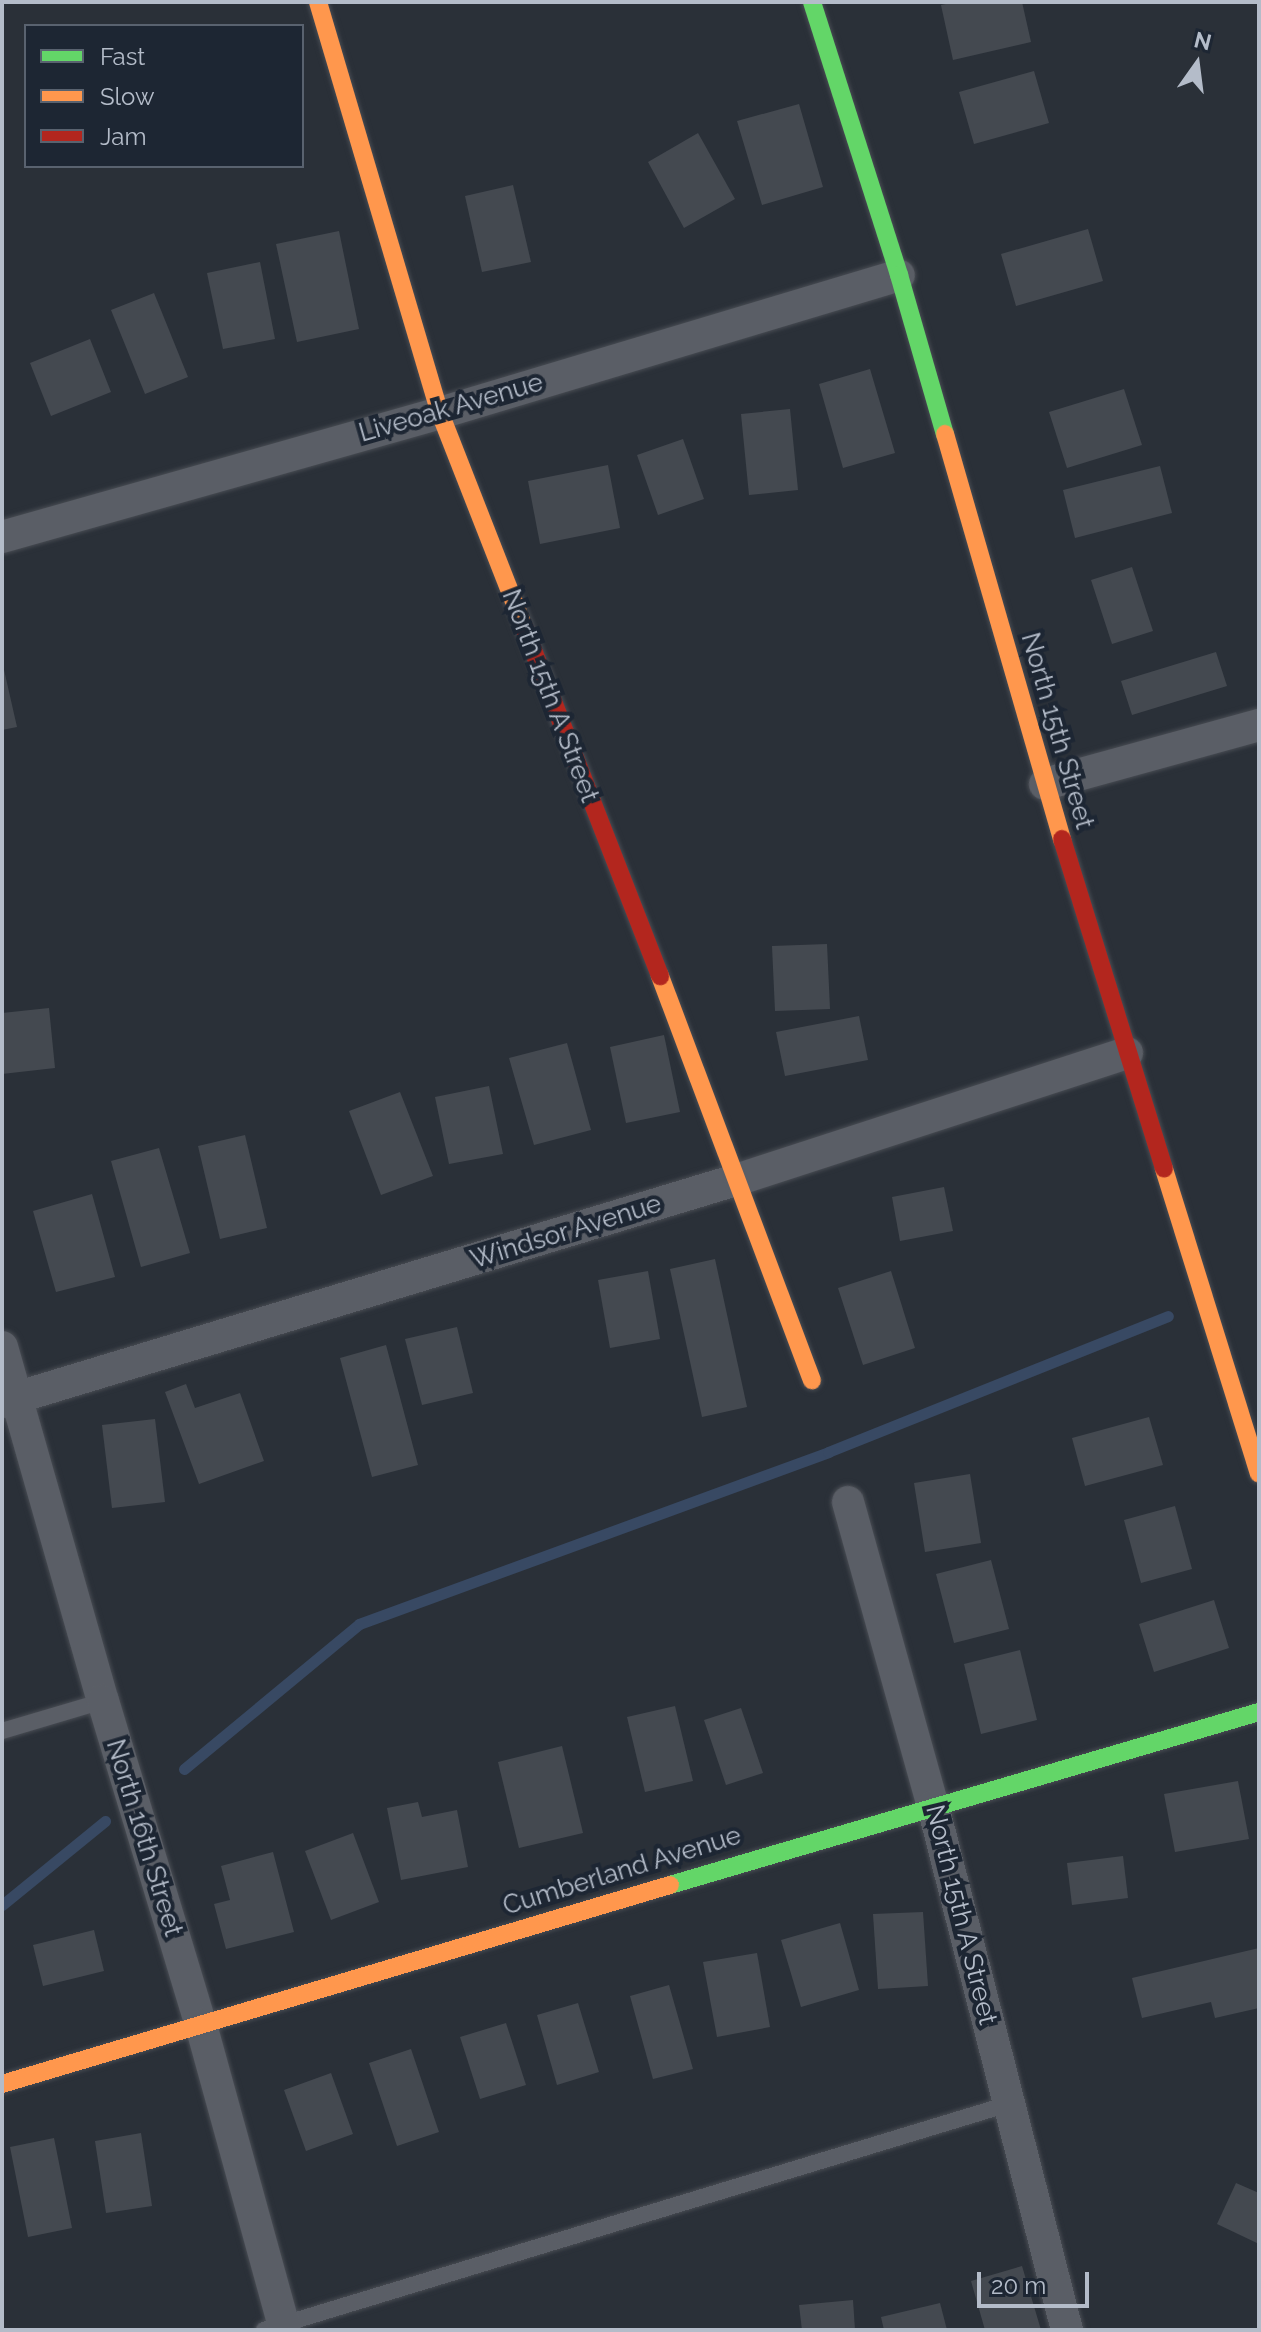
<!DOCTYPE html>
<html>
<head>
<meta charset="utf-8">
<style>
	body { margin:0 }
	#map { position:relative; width:1261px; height:2332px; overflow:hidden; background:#2a3038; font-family:Raleway,sans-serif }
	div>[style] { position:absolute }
	.stream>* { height:11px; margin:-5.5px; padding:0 5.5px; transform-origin:5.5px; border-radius:5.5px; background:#384963 }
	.building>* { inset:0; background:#444950 }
	.roads { filter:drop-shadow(0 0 2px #484c53) drop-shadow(0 0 2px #484c53) }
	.lane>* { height:16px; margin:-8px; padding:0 8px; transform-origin:8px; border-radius:8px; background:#5a5e66 }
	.street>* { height:32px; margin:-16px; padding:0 16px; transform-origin:16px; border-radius:16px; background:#5a5e66 }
	.fast>* { height:18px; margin:-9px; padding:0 9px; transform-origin:9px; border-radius:9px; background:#63d668 }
	.slow>* { height:18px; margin:-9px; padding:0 9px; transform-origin:9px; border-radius:9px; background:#ff974d }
	.jam>* { height:18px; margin:-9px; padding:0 9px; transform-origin:9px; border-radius:9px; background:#b3261e }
	span { translate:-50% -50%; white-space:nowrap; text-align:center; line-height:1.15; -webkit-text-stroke:8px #1d2633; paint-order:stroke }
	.street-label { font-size:26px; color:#b4bcc9 }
	.frame { position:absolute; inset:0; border:4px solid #b4bcc9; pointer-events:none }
	.legend { position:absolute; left:24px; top:24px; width:280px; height:144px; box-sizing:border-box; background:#1d2633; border:2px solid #59626f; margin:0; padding:10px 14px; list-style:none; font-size:24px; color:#b4bcc9 }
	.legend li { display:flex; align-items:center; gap:16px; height:40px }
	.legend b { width:40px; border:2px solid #59626f }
	.north { position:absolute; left:1157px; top:24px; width:80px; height:80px; -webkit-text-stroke:6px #1d2633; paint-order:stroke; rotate:14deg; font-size:22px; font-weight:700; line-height:32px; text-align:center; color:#b4bcc9 }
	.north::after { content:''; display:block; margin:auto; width:28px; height:36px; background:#b4bcc9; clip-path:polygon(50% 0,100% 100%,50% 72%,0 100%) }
	.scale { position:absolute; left:977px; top:2272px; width:112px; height:36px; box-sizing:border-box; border:4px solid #b4bcc9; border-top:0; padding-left:10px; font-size:24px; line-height:28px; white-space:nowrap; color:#b4bcc9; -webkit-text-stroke:6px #1d2633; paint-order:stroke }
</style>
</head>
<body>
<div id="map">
	<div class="stream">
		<i style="left:184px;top:1769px;width:227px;rotate:-39.6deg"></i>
		<i style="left:359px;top:1624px;width:500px;rotate:-20.1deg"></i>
		<i style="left:828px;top:1452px;width:366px;rotate:-21.8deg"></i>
		<i style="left:2px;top:1905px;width:133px;rotate:-39.2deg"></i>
	</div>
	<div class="building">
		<i style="clip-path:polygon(955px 2px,1022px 2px,1031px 42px,953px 60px,941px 5px)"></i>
		<i style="clip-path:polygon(1034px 71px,1049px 123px,974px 144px,959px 92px)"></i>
		<i style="clip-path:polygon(799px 104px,823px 187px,762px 205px,737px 121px)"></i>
		<i style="clip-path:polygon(698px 133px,735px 199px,684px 228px,648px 162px)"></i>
		<i style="clip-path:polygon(513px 185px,531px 262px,482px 272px,465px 196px)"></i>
		<i style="clip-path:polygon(1088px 229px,1103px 281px,1016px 306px,1001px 254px)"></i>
		<i style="clip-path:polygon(339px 231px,359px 329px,297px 342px,276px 244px)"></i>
		<i style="clip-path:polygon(260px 262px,275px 339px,223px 349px,207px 273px)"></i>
		<i style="clip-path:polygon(154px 293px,188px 377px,145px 394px,111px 310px)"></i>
		<i style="clip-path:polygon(90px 339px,111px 392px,51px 416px,30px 363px)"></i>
		<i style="clip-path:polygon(870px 369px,895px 453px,843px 468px,819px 384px)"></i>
		<i style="clip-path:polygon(1124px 389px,1142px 445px,1067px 468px,1049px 412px)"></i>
		<i style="clip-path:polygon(790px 409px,798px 490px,749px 495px,741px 414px)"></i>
		<i style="clip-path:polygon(683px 439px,704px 499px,658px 515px,637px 455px)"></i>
		<i style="clip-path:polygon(608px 465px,620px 528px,540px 544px,528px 481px)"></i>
		<i style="clip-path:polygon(1160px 466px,1172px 513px,1075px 538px,1063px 490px)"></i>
		<i style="clip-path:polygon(1132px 567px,1153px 631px,1112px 644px,1091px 580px)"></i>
		<i style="clip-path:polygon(1216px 652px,1227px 686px,1132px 715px,1121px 681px)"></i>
		<i style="clip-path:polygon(2px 661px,17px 727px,2px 730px)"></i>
		<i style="clip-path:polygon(827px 944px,830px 1009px,775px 1011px,772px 946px)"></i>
		<i style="clip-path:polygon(49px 1008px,55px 1068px,2px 1074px,2px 1013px)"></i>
		<i style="clip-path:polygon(859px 1016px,868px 1060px,785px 1076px,776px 1032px)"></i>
		<i style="clip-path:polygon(664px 1035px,680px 1112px,626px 1123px,610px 1047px)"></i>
		<i style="clip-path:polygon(567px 1043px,591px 1130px,534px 1145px,509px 1058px)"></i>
		<i style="clip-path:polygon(489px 1086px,503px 1154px,449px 1164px,435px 1097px)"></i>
		<i style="clip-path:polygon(400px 1092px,433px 1176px,381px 1195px,349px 1111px)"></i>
		<i style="clip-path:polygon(245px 1135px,267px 1228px,220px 1239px,198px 1146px)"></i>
		<i style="clip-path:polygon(159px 1148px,190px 1253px,141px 1267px,111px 1161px)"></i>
		<i style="clip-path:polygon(944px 1187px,953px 1231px,900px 1241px,892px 1197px)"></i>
		<i style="clip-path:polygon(92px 1194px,115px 1277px,56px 1292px,33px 1211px)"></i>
		<i style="clip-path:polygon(715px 1259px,747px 1407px,702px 1417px,670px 1269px)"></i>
		<i style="clip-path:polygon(648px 1271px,660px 1339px,610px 1348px,598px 1280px)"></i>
		<i style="clip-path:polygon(891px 1271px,915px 1348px,863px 1365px,838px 1288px)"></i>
		<i style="clip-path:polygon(457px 1327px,473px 1393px,422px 1405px,405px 1339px)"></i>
		<i style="clip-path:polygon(386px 1345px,418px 1465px,372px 1477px,340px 1358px)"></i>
		<i style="clip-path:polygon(186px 1384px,195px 1408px,240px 1393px,264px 1461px,199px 1484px,165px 1392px)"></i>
		<i style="clip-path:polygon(1149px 1417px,1163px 1465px,1085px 1486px,1072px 1438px)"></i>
		<i style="clip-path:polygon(155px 1419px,165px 1502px,112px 1508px,102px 1425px)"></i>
		<i style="clip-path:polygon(970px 1474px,981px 1543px,925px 1552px,914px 1483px)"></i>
		<i style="clip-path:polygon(1175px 1506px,1192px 1569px,1141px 1583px,1124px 1520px)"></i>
		<i style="clip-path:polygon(991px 1560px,1009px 1629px,954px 1643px,936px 1574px)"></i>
		<i style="clip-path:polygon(1214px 1600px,1229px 1648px,1154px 1672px,1139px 1624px)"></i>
		<i style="clip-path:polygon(1020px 1650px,1037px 1720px,981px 1734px,964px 1664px)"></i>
		<i style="clip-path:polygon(675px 1706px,693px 1781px,645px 1792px,627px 1717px)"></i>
		<i style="clip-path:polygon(741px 1708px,763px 1773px,726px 1785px,704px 1720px)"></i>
		<i style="clip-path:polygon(562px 1746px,583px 1833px,519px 1848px,498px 1762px)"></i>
		<i style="clip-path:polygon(1238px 1781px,1249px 1839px,1175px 1852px,1164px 1794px)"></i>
		<i style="clip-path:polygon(418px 1802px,422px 1817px,457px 1810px,468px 1867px,401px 1880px,387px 1808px)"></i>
		<i style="clip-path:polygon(353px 1833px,379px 1902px,331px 1920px,305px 1851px)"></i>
		<i style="clip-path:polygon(273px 1852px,294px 1932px,226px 1949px,214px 1904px,230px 1900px,221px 1866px)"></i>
		<i style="clip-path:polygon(1123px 1856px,1128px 1898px,1072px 1905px,1067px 1863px)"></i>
		<i style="clip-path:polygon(923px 1912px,928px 1986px,878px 1989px,873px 1914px)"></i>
		<i style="clip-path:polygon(840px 1923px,859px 1990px,801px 2007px,781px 1940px)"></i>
		<i style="clip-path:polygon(94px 1930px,104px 1971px,43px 1986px,33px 1945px)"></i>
		<i style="clip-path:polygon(1259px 1948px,1259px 2008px,1215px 2018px,1211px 2002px,1142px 2018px,1132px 1978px)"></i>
		<i style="clip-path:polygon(757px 1953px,770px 2027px,717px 2037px,703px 1962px)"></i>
		<i style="clip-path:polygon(669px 1985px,693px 2069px,653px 2079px,630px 1996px)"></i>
		<i style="clip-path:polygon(578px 2003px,599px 2072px,557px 2085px,537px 2015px)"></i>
		<i style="clip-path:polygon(506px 2023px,526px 2085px,480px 2099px,460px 2037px)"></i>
		<i style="clip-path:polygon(411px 2049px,439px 2132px,397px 2146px,369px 2063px)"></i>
		<i style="clip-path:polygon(331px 2073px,353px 2134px,306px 2151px,284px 2090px)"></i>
		<i style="clip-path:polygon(141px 2133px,152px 2206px,106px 2213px,95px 2141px)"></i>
		<i style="clip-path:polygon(54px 2138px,72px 2228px,28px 2237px,10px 2147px)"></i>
		<i style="clip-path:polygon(1236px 2183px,1259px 2193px,1259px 2244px,1217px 2224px)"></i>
		<i style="clip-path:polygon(1022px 2266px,1041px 2330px,985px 2330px,971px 2281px)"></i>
		<i style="clip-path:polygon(853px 2300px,855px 2330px,802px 2330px,799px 2305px)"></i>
		<i style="clip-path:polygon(940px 2303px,947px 2330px,884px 2330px,881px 2317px)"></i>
	</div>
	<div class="roads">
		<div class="lane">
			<i style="left:2px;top:1731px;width:105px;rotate:-16.5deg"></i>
			<i style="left:264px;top:2330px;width:779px;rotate:-16.88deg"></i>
		</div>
		<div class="street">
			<i style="left:2px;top:537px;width:455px;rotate:-15.8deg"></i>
			<i style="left:440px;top:413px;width:479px;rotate:-16.7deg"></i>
			<i style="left:1045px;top:784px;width:222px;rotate:-15.4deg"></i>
			<i style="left:2px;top:1347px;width:368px;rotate:74.1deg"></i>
			<i style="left:103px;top:1701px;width:338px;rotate:73.2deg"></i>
			<i style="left:201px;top:2025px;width:316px;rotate:74.6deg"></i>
			<i style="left:2px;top:1402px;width:770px;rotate:-16.83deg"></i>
			<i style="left:739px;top:1179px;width:408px;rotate:-18deg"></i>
			<i style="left:848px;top:1502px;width:316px;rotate:74.4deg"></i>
			<i style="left:933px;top:1806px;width:541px;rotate:75.66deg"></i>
		</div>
		<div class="fast">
			<i style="left:812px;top:2px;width:287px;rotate:72.3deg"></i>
			<i style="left:899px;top:275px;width:166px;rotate:73.9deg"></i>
			<i style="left:670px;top:1885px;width:614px;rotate:-16.37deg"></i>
		</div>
		<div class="slow">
			<i style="left:318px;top:2px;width:429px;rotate:73.5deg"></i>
			<i style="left:440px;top:413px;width:230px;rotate:68.6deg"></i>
			<i style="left:945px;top:434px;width:422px;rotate:73.9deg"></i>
			<i style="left:660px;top:976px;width:432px;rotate:69.4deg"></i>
			<i style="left:1164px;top:1169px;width:319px;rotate:72.7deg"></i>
			<i style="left:2px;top:2084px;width:697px;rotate:-16.59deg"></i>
		</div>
		<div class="jam">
			<i style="left:524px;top:627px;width:375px;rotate:68.7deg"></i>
			<i style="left:1062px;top:839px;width:345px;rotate:72.8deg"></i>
		</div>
	</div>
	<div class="street-label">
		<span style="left:451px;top:408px;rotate:-16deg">Liveoak Avenue</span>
		<span style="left:550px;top:696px;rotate:69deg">North 15th A Street</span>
		<span style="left:1057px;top:731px;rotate:74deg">North 15th Street</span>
		<span style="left:566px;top:1232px;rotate:-17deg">Windsor Avenue</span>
		<span style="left:144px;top:1838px;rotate:73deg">North 16th Street</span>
		<span style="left:622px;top:1871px;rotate:-17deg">Cumberland Avenue</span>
		<span style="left:961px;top:1915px;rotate:76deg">North 15th A Street</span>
	</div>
	<div class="frame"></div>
	<ul class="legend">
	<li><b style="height:10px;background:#63d668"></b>Fast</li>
	<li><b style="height:10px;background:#ff974d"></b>Slow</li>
	<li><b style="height:10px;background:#b3261e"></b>Jam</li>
	</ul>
	<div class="north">N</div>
	<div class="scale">20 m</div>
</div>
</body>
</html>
